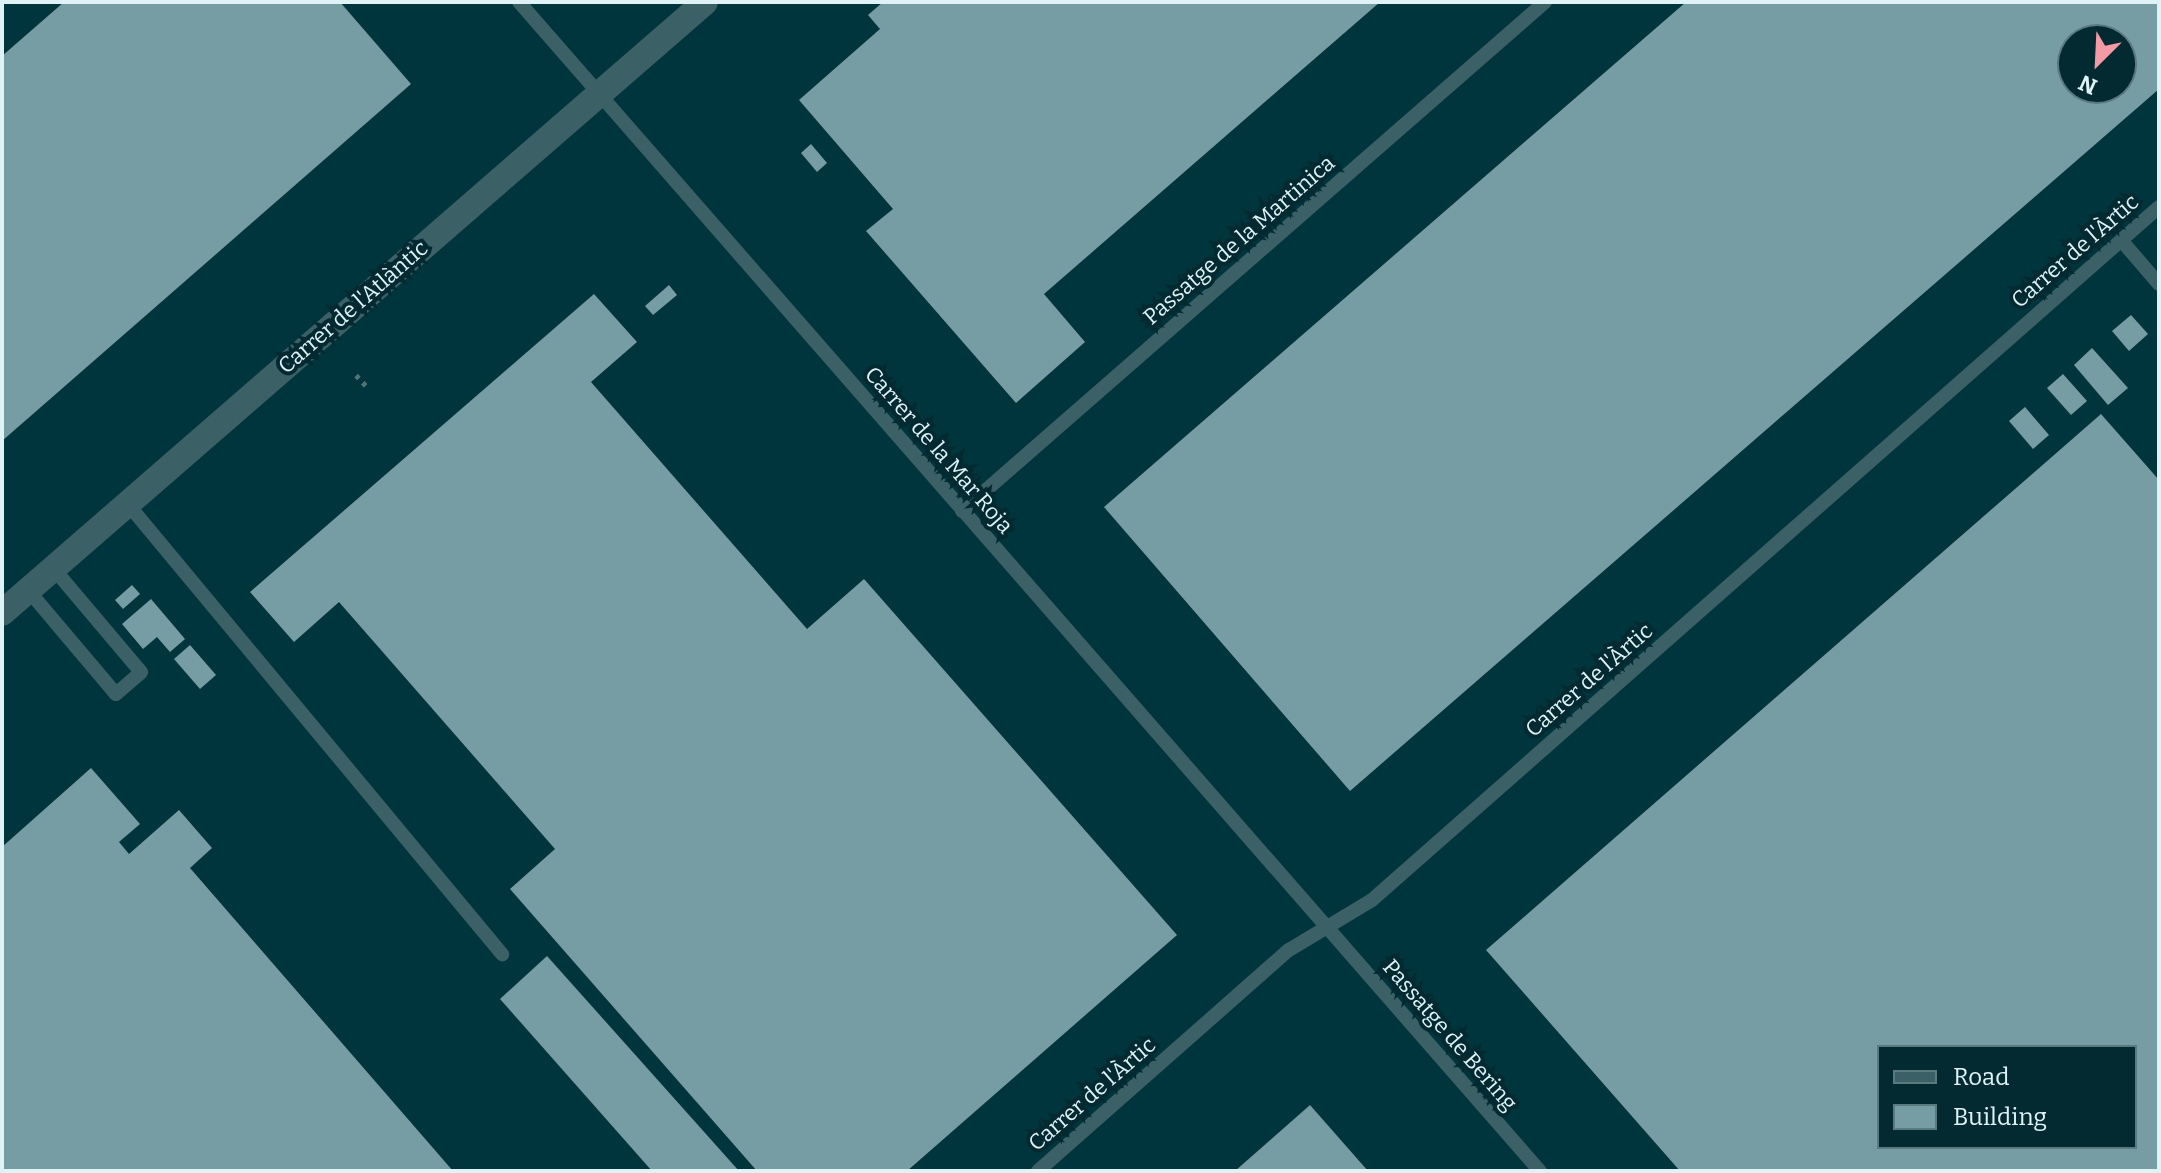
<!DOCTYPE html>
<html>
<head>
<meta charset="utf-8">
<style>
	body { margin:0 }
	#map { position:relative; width:2161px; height:1173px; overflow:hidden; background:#022a30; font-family:Bitter,serif }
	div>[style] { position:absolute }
	.built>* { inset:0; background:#00353d }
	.building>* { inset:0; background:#769da4 }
	.path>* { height:5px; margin-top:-2.5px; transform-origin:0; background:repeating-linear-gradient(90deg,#507176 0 4px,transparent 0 10px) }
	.lane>* { height:14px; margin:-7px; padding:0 7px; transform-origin:7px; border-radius:7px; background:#3b6066 }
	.street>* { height:26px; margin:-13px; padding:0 13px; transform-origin:13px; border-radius:13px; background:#3b6066 }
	span { translate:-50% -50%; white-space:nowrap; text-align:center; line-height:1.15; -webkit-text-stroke:8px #022a30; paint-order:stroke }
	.street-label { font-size:22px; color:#dff3f7 }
	.frame { position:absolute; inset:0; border:4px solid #dff3f7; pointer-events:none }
	.legend { position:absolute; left:1877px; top:1045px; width:260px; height:104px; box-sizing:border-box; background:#022a30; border:2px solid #5a7a80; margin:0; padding:10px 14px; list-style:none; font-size:24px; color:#dff3f7 }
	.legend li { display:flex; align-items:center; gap:16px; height:40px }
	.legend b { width:40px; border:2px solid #5a7a80 }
	.north { position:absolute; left:2057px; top:24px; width:80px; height:80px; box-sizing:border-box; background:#022a30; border:2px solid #5a7a80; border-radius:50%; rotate:204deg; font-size:22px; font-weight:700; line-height:32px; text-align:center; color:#dff3f7 }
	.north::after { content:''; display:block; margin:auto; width:28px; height:36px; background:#f49aa4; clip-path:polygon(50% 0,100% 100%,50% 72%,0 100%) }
</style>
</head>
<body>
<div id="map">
	<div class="built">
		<i style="clip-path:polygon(evenodd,2px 2px,2159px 2px,2159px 1171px,2px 1171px,2px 2px,2073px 40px,2121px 40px,2121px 88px,2073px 88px,2073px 40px,2px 2px,1879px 1047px,2135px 1047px,2135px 1147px,1879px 1147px,1879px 1047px)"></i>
	</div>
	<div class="building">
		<i style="clip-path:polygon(64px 2px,340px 2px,411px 84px,2px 441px,2px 56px)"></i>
		<i style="clip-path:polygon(883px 2px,1380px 2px,1044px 294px,1085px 342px,1016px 403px,866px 231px,893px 209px,799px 100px,880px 29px,868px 15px)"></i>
		<i style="clip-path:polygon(evenodd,1686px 2px,2159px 2px,2159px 89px,1350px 791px,1104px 507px,1686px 2px,2073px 40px,2121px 40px,2121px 88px,2073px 88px,2073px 40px)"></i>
		<i style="clip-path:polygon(811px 144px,827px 163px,817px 172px,801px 153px)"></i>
		<i style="clip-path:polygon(669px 285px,677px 295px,653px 315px,645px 306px)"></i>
		<i style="clip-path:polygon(594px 294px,637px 342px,591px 382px,807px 629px,864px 579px,1177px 935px,907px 1171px,757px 1171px,510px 889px,555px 849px,339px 602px,294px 642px,250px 592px)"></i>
		<i style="clip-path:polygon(2131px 315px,2148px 334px,2129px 351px,2112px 331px)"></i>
		<i style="clip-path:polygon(2092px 348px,2128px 388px,2108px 405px,2074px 365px)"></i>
		<i style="clip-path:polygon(2063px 374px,2087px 401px,2071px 415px,2047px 388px)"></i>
		<i style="clip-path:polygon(2025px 407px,2049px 435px,2033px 449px,2009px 421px)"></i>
		<i style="clip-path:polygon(evenodd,2101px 414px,2159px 480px,2159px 1171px,1680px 1171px,1486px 950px,2101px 414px,1879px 1047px,2135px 1047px,2135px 1147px,1879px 1147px,1879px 1047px)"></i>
		<i style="clip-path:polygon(132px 585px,140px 594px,123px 609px,115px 600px)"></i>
		<i style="clip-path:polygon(151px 599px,185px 639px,170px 652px,157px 637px,143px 649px,122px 624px)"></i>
		<i style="clip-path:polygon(190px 645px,216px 675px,200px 689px,174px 659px)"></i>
		<i style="clip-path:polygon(91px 768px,140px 824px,119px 842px,129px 854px,179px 810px,212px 848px,190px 868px,453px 1171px,2px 1171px,2px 847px)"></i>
		<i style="clip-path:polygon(547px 956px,739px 1171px,652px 1171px,500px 999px)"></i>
		<i style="clip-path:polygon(1310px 1105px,1368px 1171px,1235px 1171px)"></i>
	</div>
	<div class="path">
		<i style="left:356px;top:375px;width:16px;rotate:47deg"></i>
	</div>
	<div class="lane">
		<i style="left:519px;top:2px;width:1552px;rotate:48.87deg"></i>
		<i style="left:2121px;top:240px;width:58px;rotate:49.2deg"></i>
		<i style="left:127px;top:503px;width:587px;rotate:50.26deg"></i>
		<i style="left:962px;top:511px;width:774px;rotate:-41.12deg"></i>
		<i style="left:28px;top:590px;width:136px;rotate:49.8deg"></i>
		<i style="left:116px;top:694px;width:33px;rotate:-41deg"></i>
		<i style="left:141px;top:672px;width:136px;rotate:-130.2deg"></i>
		<i style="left:1038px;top:1171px;width:334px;rotate:-41.4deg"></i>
		<i style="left:1289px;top:950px;width:97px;rotate:-31.1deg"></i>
		<i style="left:1372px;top:900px;width:1049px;rotate:-41.37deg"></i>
	</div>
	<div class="street">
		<i style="left:2px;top:613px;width:931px;rotate:-40.99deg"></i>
	</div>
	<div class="street-label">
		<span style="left:1239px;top:240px;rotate:-41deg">Passatge de la Martinica</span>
		<span style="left:2075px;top:251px;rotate:-41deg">Carrer de l'Àrtic</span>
		<span style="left:353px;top:307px;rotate:-41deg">Carrer de l'Atlàntic</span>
		<span style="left:939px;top:450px;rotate:49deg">Carrer de la Mar Roja</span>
		<span style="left:1589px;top:680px;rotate:-41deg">Carrer de l'Àrtic</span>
		<span style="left:1450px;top:1035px;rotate:49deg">Passatge de Bering</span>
		<span style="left:1092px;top:1094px;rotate:-41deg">Carrer de l'Àrtic</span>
	</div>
	<div class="frame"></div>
	<ul class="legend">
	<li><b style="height:10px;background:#3b6066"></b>Road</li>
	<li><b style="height:22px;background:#769da4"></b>Building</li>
	</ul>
	<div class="north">N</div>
</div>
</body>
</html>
